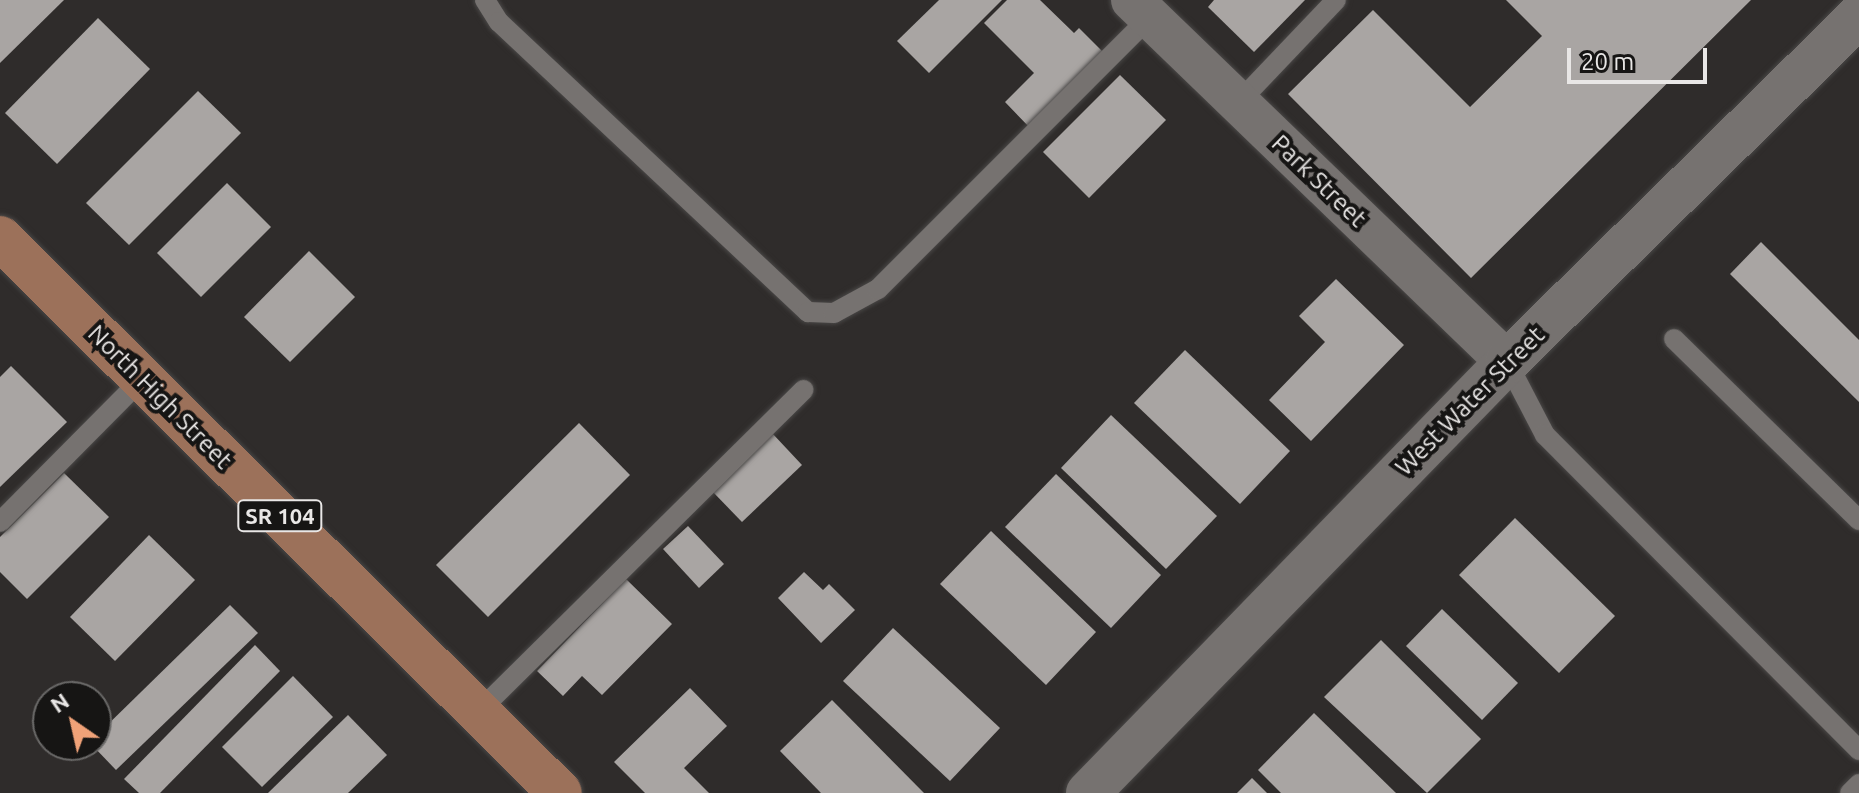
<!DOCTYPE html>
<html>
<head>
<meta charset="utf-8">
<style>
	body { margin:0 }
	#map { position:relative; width:1859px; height:793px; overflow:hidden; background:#2f2c2b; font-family:Ubuntu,sans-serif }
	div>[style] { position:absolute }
	.building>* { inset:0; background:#a9a5a3 }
	.roads { filter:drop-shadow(0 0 2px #494746) drop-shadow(0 0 2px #494746) }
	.lane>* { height:20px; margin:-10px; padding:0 10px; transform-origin:10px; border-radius:10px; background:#767270 }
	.street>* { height:42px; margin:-21px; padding:0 21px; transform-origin:21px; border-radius:21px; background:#767270 }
	.secondary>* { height:44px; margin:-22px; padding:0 22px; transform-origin:22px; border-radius:22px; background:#767270 }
	.primary>* { height:44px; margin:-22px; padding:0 22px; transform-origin:22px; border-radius:22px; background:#9c715a }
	span { translate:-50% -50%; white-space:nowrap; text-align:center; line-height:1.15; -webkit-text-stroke:8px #161514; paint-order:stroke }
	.shield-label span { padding:2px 6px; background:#161514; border:2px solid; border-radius:6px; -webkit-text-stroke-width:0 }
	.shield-label { font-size:22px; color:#e9e7e6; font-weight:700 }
	.street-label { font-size:24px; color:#e9e7e6 }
	.north { position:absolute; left:32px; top:681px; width:80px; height:80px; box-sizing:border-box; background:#161514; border:2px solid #6a6968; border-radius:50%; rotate:326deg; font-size:22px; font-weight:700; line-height:32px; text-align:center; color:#e9e7e6 }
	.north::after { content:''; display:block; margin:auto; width:28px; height:36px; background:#f0a278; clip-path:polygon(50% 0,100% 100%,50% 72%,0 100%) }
	.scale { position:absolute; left:1567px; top:48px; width:140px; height:36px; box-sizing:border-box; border:4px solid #e9e7e6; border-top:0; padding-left:10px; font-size:24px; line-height:28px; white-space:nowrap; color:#e9e7e6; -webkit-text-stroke:6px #161514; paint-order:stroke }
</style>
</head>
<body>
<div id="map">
	<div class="building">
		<i style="clip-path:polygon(0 0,64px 0,0 63px)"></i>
		<i style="clip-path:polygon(939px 0,1002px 0,929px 73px,897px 41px)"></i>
		<i style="clip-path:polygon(1007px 0,1040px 0,1074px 33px,1079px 28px,1106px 55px,1031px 129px,1005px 102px,1034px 73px,984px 23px)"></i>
		<i style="clip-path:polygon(1214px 0,1305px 0,1254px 52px,1208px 7px)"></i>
		<i style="clip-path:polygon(1506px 0,1751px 0,1471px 278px,1288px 94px,1373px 10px,1470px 107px,1542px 36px)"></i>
		<i style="clip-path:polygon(98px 18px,150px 69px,57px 164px,5px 113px)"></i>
		<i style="clip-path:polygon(1120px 75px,1166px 120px,1089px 198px,1043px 152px)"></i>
		<i style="clip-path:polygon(198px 91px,241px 133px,129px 245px,86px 203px)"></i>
		<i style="clip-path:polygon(227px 183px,271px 227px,201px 297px,157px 253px)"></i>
		<i style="clip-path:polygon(1761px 242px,1859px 340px,1859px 402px,1730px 274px)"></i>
		<i style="clip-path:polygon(309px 251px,355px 297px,290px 362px,244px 317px)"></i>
		<i style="clip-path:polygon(1336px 279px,1404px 345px,1311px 441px,1269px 400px,1325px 342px,1299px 316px)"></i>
		<i style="clip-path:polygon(1185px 350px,1290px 451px,1240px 504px,1134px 403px)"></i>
		<i style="clip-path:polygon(11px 366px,67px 422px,0 487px,0 377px)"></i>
		<i style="clip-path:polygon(1111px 415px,1217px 516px,1166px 569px,1061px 468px)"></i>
		<i style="clip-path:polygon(579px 423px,630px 475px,488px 617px,436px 565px)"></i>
		<i style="clip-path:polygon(772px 433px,802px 465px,742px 522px,711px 490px)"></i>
		<i style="clip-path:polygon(64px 473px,109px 517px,27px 599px,0 572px,0 537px)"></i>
		<i style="clip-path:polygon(1056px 474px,1161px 575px,1111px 628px,1005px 527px)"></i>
		<i style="clip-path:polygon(1515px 518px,1615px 616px,1559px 673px,1459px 575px)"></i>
		<i style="clip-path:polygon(688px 526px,724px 564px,699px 588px,663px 549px)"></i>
		<i style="clip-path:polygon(991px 531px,1096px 632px,1046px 685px,940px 584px)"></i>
		<i style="clip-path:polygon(149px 535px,195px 580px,115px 661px,70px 617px)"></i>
		<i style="clip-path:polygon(804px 572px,823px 590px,829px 584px,855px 610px,821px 643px,778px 598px)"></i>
		<i style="clip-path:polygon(626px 579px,672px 624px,602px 695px,582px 676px,563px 696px,537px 671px)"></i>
		<i style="clip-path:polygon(230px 605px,258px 633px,116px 770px,92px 745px,96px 736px)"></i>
		<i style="clip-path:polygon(1442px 609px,1518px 683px,1482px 720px,1406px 646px)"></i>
		<i style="clip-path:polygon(893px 628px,1000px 728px,950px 781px,843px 681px)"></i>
		<i style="clip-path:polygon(1381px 640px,1481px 739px,1427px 793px,1324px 697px)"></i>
		<i style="clip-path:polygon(255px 645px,280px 671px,160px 793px,139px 793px,124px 779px)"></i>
		<i style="clip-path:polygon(293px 676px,333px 717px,262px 787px,222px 747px)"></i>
		<i style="clip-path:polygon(690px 688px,727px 726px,684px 768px,709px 793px,645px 793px,614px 762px)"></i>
		<i style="clip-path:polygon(832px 700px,924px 793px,821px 793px,780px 751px)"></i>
		<i style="clip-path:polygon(1314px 713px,1396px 793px,1281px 793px,1258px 770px)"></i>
		<i style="clip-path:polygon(348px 715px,387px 755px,348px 793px,268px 793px)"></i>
		<i style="clip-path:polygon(1252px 778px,1267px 793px,1237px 793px)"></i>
	</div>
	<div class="roads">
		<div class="lane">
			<i style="left:485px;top:0;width:26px;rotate:58deg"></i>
			<i style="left:499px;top:22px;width:424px;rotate:43.2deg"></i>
			<i style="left:808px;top:312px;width:26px;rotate:2deg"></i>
			<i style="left:834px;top:313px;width:50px;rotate:-28.6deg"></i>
			<i style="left:878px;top:289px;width:385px;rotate:-45deg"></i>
			<i style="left:1238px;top:103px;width:142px;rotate:-46.4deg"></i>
			<i style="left:1674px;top:339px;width:259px;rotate:44.4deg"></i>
			<i style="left:1507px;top:362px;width:82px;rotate:62.5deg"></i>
			<i style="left:1545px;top:435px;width:445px;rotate:45.1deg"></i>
			<i style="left:0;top:522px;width:202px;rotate:-45.2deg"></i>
			<i style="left:478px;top:712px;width:458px;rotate:-44.7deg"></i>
			<i style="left:1850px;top:793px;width:13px;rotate:-45deg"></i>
		</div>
		<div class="street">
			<i style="left:1132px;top:0;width:521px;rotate:43.99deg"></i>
		</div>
		<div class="secondary">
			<i style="left:1088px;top:793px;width:601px;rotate:-45.81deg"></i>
			<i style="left:1507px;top:362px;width:494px;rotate:-44.5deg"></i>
		</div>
		<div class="primary">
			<i style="left:0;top:238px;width:788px;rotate:44.74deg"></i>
		</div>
	</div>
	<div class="shield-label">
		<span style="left:280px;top:516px">SR 104</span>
	</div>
	<div class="street-label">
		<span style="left:1319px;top:181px;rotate:44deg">Park Street</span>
		<span style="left:160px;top:397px;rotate:45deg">North High Street</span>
		<span style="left:1470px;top:401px;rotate:-45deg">West Water Street</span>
	</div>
	<div class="north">N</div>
	<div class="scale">20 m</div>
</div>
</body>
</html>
